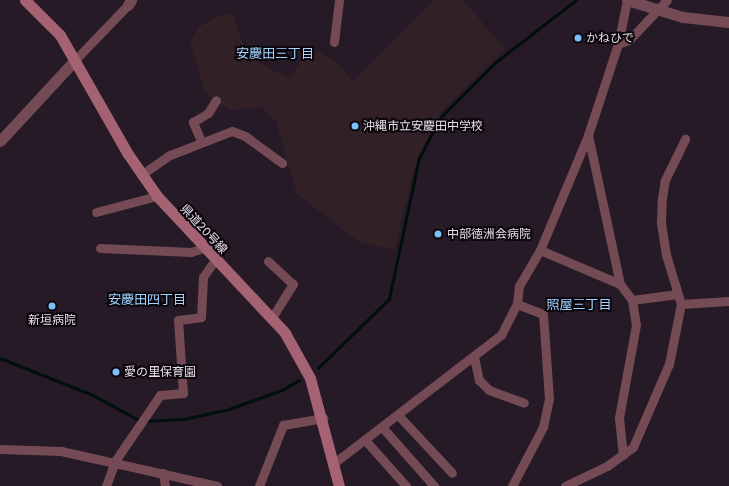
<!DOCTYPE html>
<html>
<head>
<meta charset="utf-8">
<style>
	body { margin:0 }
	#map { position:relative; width:729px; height:486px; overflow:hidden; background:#261a27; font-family:"IBM Plex Sans","Noto Sans JP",sans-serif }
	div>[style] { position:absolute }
	.education>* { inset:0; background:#322027 }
	.stream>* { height:2.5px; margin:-1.25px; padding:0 1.25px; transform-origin:1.25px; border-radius:1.25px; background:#000e0e }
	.minor>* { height:9px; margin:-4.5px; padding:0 4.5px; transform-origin:4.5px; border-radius:4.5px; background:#744b54 }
	.tertiary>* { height:11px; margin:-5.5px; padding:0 5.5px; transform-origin:5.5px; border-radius:5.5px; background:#744b54 }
	.secondary>* { height:11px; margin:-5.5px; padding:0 5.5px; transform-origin:5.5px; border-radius:5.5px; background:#a46272 }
	.dots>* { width:11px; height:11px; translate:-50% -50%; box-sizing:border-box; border:2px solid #0c070c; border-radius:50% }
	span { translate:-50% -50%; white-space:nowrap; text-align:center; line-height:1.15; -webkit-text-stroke:4px #0c070c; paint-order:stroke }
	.poi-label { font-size:12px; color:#e8dfe9 }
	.left { translate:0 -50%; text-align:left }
	.street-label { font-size:12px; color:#e8dfe9 }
	.neighbourhood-label { font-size:13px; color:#a1d4ff }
</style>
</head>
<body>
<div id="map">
	<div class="education">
		<i style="clip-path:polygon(435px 0,463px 0,505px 49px,442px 111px,430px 131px,413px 172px,395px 250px,359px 242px,297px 194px,276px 121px,262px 107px,232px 110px,213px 101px,204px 89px,190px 43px,199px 27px,225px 13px,233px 15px,247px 56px,270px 69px,291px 78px,303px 57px,318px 52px,337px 62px,352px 81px)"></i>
	</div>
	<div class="stream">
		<i style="left:0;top:358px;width:100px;rotate:21.7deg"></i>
		<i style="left:93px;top:395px;width:52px;rotate:28.5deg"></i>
		<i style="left:318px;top:368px;width:99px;rotate:-44.2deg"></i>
		<i style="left:389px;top:299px;width:144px;rotate:-78deg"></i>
		<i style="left:419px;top:158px;width:47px;rotate:-61.8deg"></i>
		<i style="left:441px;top:117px;width:78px;rotate:-45deg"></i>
		<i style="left:496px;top:62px;width:101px;rotate:-37.8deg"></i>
		<i style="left:144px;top:421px;width:40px;rotate:-2.9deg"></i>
		<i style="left:184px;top:419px;width:46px;rotate:-12.5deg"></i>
		<i style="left:229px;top:409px;width:56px;rotate:-19.7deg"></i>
		<i style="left:282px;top:390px;width:20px;rotate:-30deg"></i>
	</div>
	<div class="minor">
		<i style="left:334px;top:42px;width:42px;rotate:-83.2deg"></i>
		<i style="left:618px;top:44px;width:12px;rotate:-20deg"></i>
		<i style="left:629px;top:40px;width:55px;rotate:-46.5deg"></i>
		<i style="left:75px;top:60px;width:76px;rotate:-46.1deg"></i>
		<i style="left:588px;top:135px;width:152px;rotate:77.9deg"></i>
		<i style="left:620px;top:284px;width:20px;rotate:53deg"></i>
		<i style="left:632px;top:300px;width:25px;rotate:81deg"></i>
		<i style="left:636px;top:325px;width:95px;rotate:100.4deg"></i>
		<i style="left:619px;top:418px;width:37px;rotate:84deg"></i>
		<i style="left:201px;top:141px;width:21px;rotate:-113deg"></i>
		<i style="left:193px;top:122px;width:17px;rotate:-31deg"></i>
		<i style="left:208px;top:113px;width:15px;rotate:-58deg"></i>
		<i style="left:141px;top:175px;width:35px;rotate:-35deg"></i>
		<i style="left:170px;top:155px;width:66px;rotate:-21.2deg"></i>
		<i style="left:232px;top:131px;width:14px;rotate:21deg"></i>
		<i style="left:245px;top:136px;width:46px;rotate:36.1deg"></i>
		<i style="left:96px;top:212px;width:63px;rotate:-14.7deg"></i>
		<i style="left:100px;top:248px;width:91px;rotate:2.5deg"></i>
		<i style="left:191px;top:252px;width:13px;rotate:-18deg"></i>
		<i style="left:540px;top:250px;width:87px;rotate:23deg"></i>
		<i style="left:268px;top:261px;width:34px;rotate:43deg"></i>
		<i style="left:293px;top:284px;width:40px;rotate:122deg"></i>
		<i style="left:632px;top:300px;width:46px;rotate:-7.4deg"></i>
		<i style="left:681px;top:304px;width:48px;rotate:-3.6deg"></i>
		<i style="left:474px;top:357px;width:24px;rotate:78deg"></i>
		<i style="left:479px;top:380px;width:14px;rotate:45deg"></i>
		<i style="left:489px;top:390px;width:37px;rotate:20deg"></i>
		<i style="left:398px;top:415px;width:79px;rotate:47deg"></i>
		<i style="left:382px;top:427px;width:79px;rotate:48.6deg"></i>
		<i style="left:365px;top:440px;width:62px;rotate:48.3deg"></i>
		<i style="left:0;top:449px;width:61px;rotate:1.9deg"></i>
		<i style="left:61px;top:451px;width:160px;rotate:12.6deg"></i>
		<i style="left:334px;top:463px;width:210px;rotate:-37.5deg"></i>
		<i style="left:501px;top:335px;width:35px;rotate:-63deg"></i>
		<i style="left:517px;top:304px;width:18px;rotate:-84deg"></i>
		<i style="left:519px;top:286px;width:42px;rotate:-59.7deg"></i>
		<i style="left:540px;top:250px;width:125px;rotate:-67.3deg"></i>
		<i style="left:588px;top:135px;width:96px;rotate:-71.8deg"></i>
		<i style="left:618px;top:44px;width:45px;rotate:-78.4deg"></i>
		<i style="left:163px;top:473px;width:13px;rotate:81deg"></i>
		<i style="left:106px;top:486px;width:27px;rotate:-70deg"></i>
		<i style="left:115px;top:461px;width:80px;rotate:-55.7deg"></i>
		<i style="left:160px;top:395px;width:23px;rotate:-5deg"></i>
		<i style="left:183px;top:393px;width:73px;rotate:-93.9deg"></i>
		<i style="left:178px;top:320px;width:23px;rotate:-7deg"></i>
		<i style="left:201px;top:317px;width:40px;rotate:-87.1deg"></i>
		<i style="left:203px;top:277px;width:21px;rotate:-55deg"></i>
		<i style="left:259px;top:486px;width:66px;rotate:-68.5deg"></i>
		<i style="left:283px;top:425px;width:41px;rotate:-9.9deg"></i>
		<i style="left:512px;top:486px;width:67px;rotate:-62.3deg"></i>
		<i style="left:543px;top:427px;width:29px;rotate:-78deg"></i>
		<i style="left:549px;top:399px;width:85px;rotate:-94deg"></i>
		<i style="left:543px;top:314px;width:28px;rotate:-159deg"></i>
		<i style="left:565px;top:486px;width:47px;rotate:-25.5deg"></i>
		<i style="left:607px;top:466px;width:32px;rotate:-36deg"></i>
		<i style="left:633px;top:447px;width:90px;rotate:-66.6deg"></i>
		<i style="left:669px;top:364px;width:61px;rotate:-78.7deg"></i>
		<i style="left:681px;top:304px;width:51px;rotate:-107deg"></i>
		<i style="left:666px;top:255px;width:33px;rotate:-99deg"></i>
		<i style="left:661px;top:222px;width:24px;rotate:-88deg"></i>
		<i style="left:662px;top:198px;width:18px;rotate:-81deg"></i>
		<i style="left:665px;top:180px;width:46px;rotate:-64deg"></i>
	</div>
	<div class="tertiary">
		<i style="left:627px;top:0;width:59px;rotate:16.9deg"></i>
		<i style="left:683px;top:17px;width:46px;rotate:6.2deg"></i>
		<i style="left:128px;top:5px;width:6px;rotate:-59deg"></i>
		<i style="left:0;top:141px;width:110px;rotate:-47.2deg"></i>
	</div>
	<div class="secondary">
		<i style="left:25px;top:0;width:49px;rotate:45deg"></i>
		<i style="left:60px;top:35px;width:137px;rotate:60.3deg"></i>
		<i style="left:128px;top:154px;width:51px;rotate:55.4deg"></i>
		<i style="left:157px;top:196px;width:187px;rotate:46.9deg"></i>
		<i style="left:285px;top:333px;width:51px;rotate:60.9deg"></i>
		<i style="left:310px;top:378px;width:112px;rotate:75deg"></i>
	</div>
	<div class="dots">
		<i style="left:578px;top:38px;background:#79bff8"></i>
		<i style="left:355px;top:126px;background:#79bff8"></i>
		<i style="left:438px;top:234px;background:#79bff8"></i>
		<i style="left:52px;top:306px;background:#79bff8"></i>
		<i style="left:116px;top:372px;background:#79bff8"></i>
	</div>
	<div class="poi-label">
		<span class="left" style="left:586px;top:38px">かねひで</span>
		<span class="left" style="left:363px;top:126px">沖縄市立安慶田中学校</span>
		<span class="left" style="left:447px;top:234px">中部徳洲会病院</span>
		<span style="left:52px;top:320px">新垣病院</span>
		<span class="left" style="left:124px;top:372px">愛の里保育園</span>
	</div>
	<div class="street-label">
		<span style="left:204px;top:229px;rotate:47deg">県道20号線</span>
	</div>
	<div class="neighbourhood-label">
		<span style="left:275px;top:54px">安慶田三丁目</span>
		<span style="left:147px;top:300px">安慶田四丁目</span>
		<span style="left:579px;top:305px">照屋三丁目</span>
	</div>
</div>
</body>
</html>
